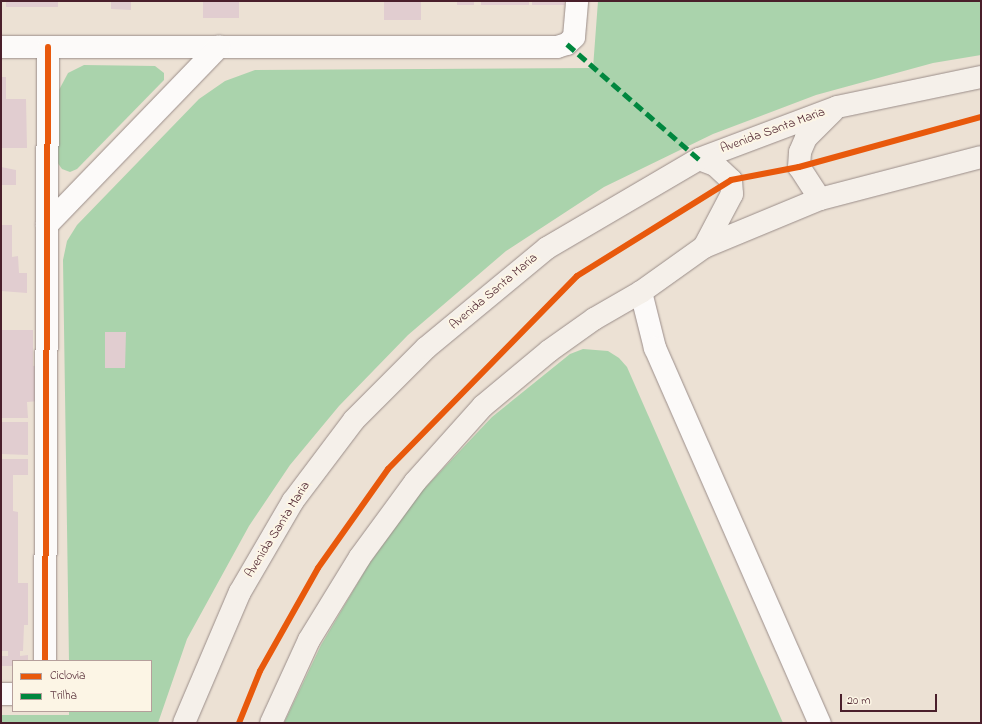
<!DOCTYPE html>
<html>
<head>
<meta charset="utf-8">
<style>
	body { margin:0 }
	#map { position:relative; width:982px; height:724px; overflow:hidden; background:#ece1d4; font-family:"Indie Flower",sans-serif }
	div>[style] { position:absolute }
	.green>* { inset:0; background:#aad3ac }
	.building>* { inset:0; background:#e1cdd0 }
	.roads { filter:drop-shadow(0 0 1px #9a8d89) drop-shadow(0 0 1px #9a8d89) }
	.street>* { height:22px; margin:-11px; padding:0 11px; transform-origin:11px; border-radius:11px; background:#fcfaf9 }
	.secondary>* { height:22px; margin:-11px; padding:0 11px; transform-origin:11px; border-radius:11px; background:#f5f0ea }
	.quiet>* { height:5px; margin-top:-2.5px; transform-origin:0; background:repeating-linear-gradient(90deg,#00873e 0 10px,transparent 0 15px) }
	.cycleway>* { height:6px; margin:-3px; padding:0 3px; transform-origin:3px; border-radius:3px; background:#e8590c }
	span { translate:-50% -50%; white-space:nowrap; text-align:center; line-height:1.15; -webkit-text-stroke:4px #fcf5e5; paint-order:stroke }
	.street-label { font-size:13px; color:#4a1f2b }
	.frame { position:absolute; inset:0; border:2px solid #4a1f2b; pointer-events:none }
	.legend { position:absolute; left:12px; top:660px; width:140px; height:52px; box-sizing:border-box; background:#fcf5e5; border:1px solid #b59f9b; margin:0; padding:5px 7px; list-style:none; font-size:12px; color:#4a1f2b }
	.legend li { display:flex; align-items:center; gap:8px; height:20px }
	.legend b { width:20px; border:1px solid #b59f9b }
	.scale { position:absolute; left:840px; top:694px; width:97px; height:18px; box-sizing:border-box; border:2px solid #4a1f2b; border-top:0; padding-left:5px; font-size:12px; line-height:14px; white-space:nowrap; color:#4a1f2b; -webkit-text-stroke:3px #fcf5e5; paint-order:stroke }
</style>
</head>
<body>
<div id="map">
	<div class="green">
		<i style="clip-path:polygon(598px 1px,981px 1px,981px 55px,933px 63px,816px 95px,713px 134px,604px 187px,506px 251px,408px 335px,339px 406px,290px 465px,249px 526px,187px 639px,158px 723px,1px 723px,1px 715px,69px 715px,69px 711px,151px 711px,151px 661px,69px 661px,63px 260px,67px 241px,77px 225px,199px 99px,225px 81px,255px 70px,593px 68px)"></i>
		<i style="clip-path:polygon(84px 65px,155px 66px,164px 73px,164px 80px,77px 169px,70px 172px,62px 169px,57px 162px,59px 90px,68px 73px)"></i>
		<i style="clip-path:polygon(583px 349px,608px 351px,619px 358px,627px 367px,783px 723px,284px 723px,321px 645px,369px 564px,422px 491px,492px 417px,570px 354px)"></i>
	</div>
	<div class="building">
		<i style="clip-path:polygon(6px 1px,58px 1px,58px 7px,6px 7px)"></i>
		<i style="clip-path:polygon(111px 1px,131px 1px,131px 10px,111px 9px)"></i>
		<i style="clip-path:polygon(203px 1px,239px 1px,239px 18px,203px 18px)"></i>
		<i style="clip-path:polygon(384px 1px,421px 1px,421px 20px,384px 20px)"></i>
		<i style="clip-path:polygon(457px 1px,474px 1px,474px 5px,457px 5px)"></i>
		<i style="clip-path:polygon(481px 1px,529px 1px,529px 5px,481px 5px)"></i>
		<i style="clip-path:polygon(532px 1px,564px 1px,565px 5px,532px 5px)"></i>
		<i style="clip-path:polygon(1px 77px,6px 77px,6px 99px,26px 99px,27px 148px,1px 148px)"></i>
		<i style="clip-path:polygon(1px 167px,16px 170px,16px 185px,1px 185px)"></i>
		<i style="clip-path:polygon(1px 225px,12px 225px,12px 257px,18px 256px,19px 273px,27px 273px,27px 293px,1px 291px)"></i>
		<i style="clip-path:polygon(1px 330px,33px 330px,33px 366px,40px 365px,40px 401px,27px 402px,28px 418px,1px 418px)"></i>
		<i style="clip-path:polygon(105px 332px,126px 332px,125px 368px,105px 368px)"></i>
		<i style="clip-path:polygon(1px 422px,28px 422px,28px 455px,1px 454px)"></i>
		<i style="clip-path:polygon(1px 459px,28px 459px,28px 475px,13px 475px,13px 511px,18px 512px,18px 583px,28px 583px,28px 625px,24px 625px,23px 651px,20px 651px,20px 656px,28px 655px,28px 661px,13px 661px,13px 666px,1px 666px,1px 656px,8px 656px,8px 651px,1px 651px)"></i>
	</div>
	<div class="roads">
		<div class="street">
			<i style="left:1px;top:47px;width:556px"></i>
			<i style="left:557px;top:47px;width:10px;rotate:-17deg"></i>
			<i style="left:567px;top:44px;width:10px;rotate:-45deg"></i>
			<i style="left:574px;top:37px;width:36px;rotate:-85deg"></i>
			<i style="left:47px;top:225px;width:248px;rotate:-46deg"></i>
			<i style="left:641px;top:292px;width:58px;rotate:76deg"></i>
			<i style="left:655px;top:348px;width:410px;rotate:66.3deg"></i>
			<i style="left:45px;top:661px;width:614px;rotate:-89.72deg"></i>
			<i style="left:1px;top:694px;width:12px"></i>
		</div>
		<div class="secondary">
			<i style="left:699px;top:159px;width:17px;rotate:21deg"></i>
			<i style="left:715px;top:165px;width:22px;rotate:43deg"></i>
			<i style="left:731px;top:180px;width:14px;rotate:86deg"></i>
			<i style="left:732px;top:194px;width:60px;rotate:117.8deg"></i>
			<i style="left:820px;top:199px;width:38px;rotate:-123deg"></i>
			<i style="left:799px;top:167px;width:15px;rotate:-86deg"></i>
			<i style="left:800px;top:152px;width:15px;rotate:-67deg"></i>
			<i style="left:806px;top:138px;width:38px;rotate:-45deg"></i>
			<i style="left:184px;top:723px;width:142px;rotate:-66.9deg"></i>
			<i style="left:240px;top:592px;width:105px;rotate:-59.8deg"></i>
			<i style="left:293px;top:501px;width:101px;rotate:-53deg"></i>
			<i style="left:354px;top:420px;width:102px;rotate:-45deg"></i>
			<i style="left:426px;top:348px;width:157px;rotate:-39.6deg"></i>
			<i style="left:547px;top:248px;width:176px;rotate:-30.4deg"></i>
			<i style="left:699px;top:159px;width:147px;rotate:-20.6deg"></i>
			<i style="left:837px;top:107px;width:147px;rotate:-11.8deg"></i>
			<i style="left:271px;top:723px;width:91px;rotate:-65.4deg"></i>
			<i style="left:309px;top:640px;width:97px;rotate:-58.4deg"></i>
			<i style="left:360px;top:557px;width:93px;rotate:-53.7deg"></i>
			<i style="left:415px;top:482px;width:102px;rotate:-48.2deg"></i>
			<i style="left:483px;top:406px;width:86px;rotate:-39.8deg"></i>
			<i style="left:549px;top:351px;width:55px;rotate:-35.4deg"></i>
			<i style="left:594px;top:319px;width:54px;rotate:-29.9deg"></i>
			<i style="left:641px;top:292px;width:77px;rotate:-35.5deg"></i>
			<i style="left:704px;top:247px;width:126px;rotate:-22.5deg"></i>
			<i style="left:820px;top:199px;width:166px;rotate:-14.6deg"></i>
		</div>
	</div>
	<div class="quiet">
		<i style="left:567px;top:44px;width:175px;rotate:41.1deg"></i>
	</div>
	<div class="cycleway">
		<i style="left:45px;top:661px;width:614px;rotate:-89.72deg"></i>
		<i style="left:239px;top:723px;width:56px;rotate:-68deg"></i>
		<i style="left:260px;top:671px;width:118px;rotate:-60.6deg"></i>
		<i style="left:318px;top:568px;width:121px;rotate:-54.7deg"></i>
		<i style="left:388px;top:469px;width:270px;rotate:-45.6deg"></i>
		<i style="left:577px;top:276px;width:181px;rotate:-31.9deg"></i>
		<i style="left:731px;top:180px;width:69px;rotate:-10.8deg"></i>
		<i style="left:799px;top:167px;width:189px;rotate:-15.4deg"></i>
	</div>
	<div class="street-label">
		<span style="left:773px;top:131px;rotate:-20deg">Avenida Santa Maria</span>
		<span style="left:494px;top:292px;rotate:-40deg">Avenida Santa Maria</span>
		<span style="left:278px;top:530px;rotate:-58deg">Avenida Santa Maria</span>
	</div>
	<div class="frame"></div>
	<ul class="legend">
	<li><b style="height:5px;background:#e8590c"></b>Ciclovia</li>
	<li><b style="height:5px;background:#00873e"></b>Trilha</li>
	</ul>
	<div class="scale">20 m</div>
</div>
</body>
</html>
